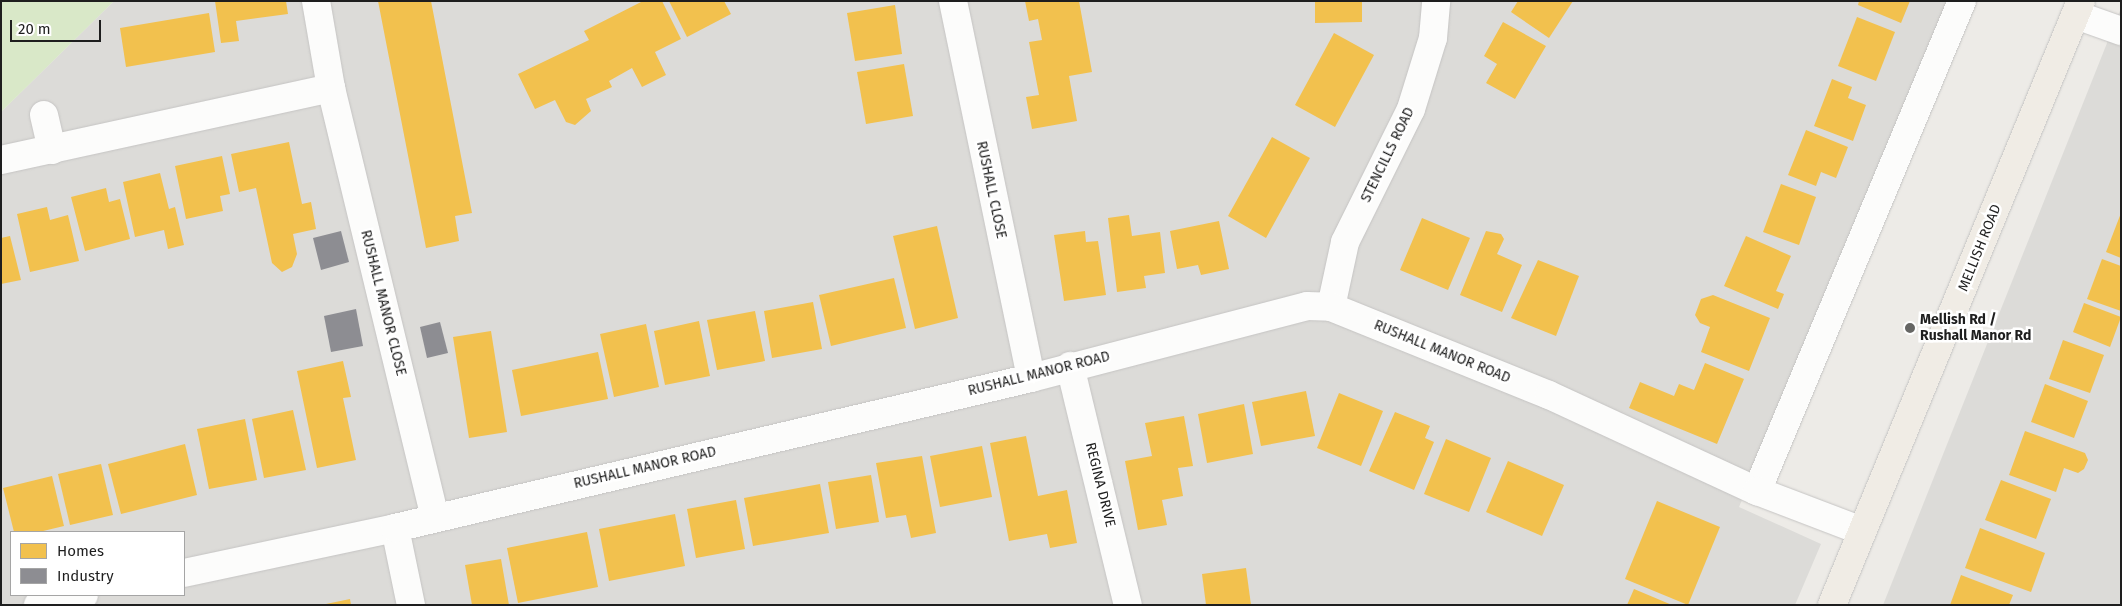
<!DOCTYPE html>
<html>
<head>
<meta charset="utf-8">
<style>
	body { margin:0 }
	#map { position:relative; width:2122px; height:606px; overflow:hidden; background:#edebe7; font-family:"Fira Sans",sans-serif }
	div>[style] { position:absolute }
	.residential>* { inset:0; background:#dcdbd8 }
	.grass>* { inset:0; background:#d9e8c8 }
	.homes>* { inset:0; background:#f2c14e }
	.industry>* { inset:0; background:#8d8d92 }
	.roads { filter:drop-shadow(0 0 1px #c5c4c3) drop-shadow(0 0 1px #c5c4c3) }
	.minor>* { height:28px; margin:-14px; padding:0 14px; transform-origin:14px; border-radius:14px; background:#fcfcfb }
	.primary>* { height:28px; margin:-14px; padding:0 14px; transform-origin:14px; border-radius:14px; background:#f0ece5 }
	.dots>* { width:14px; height:14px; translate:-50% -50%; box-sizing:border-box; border:2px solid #fff; border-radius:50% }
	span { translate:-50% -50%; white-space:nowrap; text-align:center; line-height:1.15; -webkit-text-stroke:5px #fff; paint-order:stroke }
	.street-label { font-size:14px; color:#1e1e1e }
	.poi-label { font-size:14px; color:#1e1e1e; font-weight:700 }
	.left { translate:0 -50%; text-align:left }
	.frame { position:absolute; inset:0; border:2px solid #1e1e1e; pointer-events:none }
	.legend { position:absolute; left:10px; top:531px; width:175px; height:65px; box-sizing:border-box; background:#fff; border:1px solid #a5a5a5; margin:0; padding:6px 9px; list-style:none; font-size:15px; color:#1e1e1e }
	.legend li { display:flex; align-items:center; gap:10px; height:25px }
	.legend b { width:25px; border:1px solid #a5a5a5 }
	.scale { position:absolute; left:10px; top:20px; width:91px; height:22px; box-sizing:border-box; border:2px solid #1e1e1e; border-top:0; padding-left:6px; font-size:15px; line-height:18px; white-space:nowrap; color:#1e1e1e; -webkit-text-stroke:4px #fff; paint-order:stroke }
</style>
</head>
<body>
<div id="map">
	<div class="residential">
		<i style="clip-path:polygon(evenodd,114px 1px,1949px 1px,1739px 507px,1821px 544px,1795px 605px,1px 605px,1px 112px,114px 1px,11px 532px,184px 532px,184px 595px,11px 595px,11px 532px)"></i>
		<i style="clip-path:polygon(2121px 8px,2121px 605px,1883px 605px)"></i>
	</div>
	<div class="grass">
		<i style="clip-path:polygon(1px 1px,114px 1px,1px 112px)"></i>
	</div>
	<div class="homes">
		<i style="clip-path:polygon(215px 1px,286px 1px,288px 14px,236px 21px,239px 41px,221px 43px)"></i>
		<i style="clip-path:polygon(378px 1px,431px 1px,472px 213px,455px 216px,459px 241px,426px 248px)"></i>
		<i style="clip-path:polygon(643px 1px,662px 1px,681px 39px,655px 52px,666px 75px,642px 87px,632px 68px,609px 81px,612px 87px,586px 99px,591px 111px,575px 125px,566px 122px,555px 100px,535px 109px,518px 74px,589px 40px,584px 31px)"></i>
		<i style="clip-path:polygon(669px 1px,724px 1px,731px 14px,687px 37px)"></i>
		<i style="clip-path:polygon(1025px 1px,1079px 1px,1092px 72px,1069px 76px,1077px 121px,1032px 129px,1026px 97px,1039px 95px,1029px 42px,1042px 40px,1038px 19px,1029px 21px)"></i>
		<i style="clip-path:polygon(1315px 1px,1362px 1px,1362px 22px,1315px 23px)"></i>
		<i style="clip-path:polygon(1518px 1px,1573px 1px,1549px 38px,1511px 12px)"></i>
		<i style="clip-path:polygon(1859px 1px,1910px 1px,1901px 23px,1858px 5px)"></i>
		<i style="clip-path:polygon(895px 5px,902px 54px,855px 61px,847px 13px)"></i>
		<i style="clip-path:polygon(209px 13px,215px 52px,126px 67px,120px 28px)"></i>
		<i style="clip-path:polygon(1857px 17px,1895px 32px,1876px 81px,1838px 66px)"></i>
		<i style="clip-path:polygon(1503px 22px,1546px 46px,1515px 99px,1486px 83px,1497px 64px,1484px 56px)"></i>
		<i style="clip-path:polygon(1334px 33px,1374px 55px,1335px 127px,1295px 105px)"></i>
		<i style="clip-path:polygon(904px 64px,913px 116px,866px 124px,857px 72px)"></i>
		<i style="clip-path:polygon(1832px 79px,1852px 87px,1848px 98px,1866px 105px,1853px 141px,1814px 126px)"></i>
		<i style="clip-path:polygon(1806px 130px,1848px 147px,1836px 178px,1821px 172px,1816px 186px,1788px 175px)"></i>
		<i style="clip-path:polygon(1272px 137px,1310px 158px,1266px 238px,1228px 216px)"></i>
		<i style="clip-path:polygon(289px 142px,302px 204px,311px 202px,316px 229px,293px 234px,297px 254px,292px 267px,282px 272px,272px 263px,256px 188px,239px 192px,231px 154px)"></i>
		<i style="clip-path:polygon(222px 156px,230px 194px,220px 196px,223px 211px,186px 219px,175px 166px)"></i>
		<i style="clip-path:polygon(160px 173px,169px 209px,175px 207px,184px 245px,168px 249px,164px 230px,135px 237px,123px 182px)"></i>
		<i style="clip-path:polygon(1781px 184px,1816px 197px,1799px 245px,1763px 232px)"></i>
		<i style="clip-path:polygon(106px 188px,109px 202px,120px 199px,130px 239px,85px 251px,71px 197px)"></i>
		<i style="clip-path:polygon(47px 207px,50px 220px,68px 215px,79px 261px,30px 272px,17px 214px)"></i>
		<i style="clip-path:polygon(2121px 213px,2121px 258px,2106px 252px)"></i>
		<i style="clip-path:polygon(1129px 215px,1132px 236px,1160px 232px,1165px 273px,1144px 276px,1146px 288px,1117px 292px,1108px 218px)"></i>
		<i style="clip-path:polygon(1422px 218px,1470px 238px,1448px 290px,1400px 270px)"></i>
		<i style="clip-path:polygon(1219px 221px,1229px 269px,1201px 275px,1198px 265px,1177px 269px,1170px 231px)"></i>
		<i style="clip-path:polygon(937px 226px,958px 318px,915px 329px,893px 236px)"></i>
		<i style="clip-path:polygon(1085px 231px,1086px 242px,1098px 241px,1106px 295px,1064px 301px,1054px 235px)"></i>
		<i style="clip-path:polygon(1486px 231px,1501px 234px,1504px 239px,1497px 254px,1522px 265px,1502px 312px,1460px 295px)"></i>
		<i style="clip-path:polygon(10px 236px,21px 280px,1px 284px,1px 238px)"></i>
		<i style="clip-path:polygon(1746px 236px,1791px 256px,1776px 291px,1784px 294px,1778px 309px,1724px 286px)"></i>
		<i style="clip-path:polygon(2102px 259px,2121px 266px,2121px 311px,2087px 299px)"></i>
		<i style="clip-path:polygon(1538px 260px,1579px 276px,1556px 336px,1511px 318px)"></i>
		<i style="clip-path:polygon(894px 278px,906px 328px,831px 346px,819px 295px)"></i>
		<i style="clip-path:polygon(1713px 295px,1770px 318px,1749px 371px,1701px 352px,1710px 327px,1700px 323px,1695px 315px,1701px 299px)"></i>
		<i style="clip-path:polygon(813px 302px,822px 349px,772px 358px,764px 311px)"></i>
		<i style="clip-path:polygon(2084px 303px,2121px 317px,2110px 347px,2073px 332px)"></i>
		<i style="clip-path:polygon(755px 311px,765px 361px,717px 370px,707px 320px)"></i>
		<i style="clip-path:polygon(699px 321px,710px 376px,665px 385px,654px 331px)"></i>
		<i style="clip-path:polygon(646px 324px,659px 387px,614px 397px,600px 334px)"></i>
		<i style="clip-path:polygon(491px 331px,507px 432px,469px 438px,453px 337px)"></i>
		<i style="clip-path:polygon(2063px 340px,2104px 355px,2090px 393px,2049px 379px)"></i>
		<i style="clip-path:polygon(598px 352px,608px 399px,521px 416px,512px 370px)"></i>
		<i style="clip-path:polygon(343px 361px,351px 397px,343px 398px,356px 460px,317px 468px,297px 371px)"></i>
		<i style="clip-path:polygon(1705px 363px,1744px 379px,1717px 444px,1629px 408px,1640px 382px,1674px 396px,1679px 384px,1694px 390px)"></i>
		<i style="clip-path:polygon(2045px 384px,2088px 401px,2074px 438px,2031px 422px)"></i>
		<i style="clip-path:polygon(1306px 391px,1315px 436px,1261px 446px,1252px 402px)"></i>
		<i style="clip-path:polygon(1339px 393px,1383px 411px,1361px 466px,1317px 448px)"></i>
		<i style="clip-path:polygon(1244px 404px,1253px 454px,1207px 463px,1198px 414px)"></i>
		<i style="clip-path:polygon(293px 410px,306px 470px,264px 478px,252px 419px)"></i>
		<i style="clip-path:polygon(1395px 412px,1430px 426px,1425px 438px,1434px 442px,1414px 490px,1369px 471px)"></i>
		<i style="clip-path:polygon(1184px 416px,1193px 466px,1178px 468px,1183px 496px,1162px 500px,1167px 525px,1138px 530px,1125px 461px,1152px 456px,1145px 423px)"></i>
		<i style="clip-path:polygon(245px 419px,257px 480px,209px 489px,197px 429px)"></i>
		<i style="clip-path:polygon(2025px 431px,2085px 453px,2088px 460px,2084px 469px,2078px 473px,2064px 468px,2056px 492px,2009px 475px)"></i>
		<i style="clip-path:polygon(1026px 436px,1038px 496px,1067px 490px,1077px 543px,1050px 548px,1047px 534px,1009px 541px,990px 443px)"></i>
		<i style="clip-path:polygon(1446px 439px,1491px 458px,1469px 512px,1424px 494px)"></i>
		<i style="clip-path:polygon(185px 444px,197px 495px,121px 514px,108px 464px)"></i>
		<i style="clip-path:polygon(982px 446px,992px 497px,940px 507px,930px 456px)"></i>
		<i style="clip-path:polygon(922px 456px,936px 533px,911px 538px,906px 515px,886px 518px,876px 463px)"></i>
		<i style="clip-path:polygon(1508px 461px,1564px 485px,1542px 536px,1486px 512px)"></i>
		<i style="clip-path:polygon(101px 464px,113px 515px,70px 525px,58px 474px)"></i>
		<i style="clip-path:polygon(871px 475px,879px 522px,836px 529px,828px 482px)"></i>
		<i style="clip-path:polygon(52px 476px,64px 526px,39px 532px,14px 532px,3px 488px)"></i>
		<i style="clip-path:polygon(2001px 480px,2051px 499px,2036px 539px,1985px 520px)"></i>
		<i style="clip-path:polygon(820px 484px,829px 533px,753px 546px,744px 498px)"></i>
		<i style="clip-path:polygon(736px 500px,745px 549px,696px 558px,687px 509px)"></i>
		<i style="clip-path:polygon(1657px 501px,1720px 527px,1688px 605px,1625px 579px)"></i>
		<i style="clip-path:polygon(675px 514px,685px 566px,609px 581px,599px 529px)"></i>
		<i style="clip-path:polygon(1980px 528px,2045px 553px,2031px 592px,1965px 568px)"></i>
		<i style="clip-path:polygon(587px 532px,598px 587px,518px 603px,507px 548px)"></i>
		<i style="clip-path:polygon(501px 559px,509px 605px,472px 605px,465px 565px)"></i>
		<i style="clip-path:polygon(1246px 568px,1251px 605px,1206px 605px,1202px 574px)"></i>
		<i style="clip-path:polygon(1961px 575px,2013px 595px,2009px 605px,1950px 605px)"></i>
		<i style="clip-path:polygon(1634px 589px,1672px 605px,1627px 605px)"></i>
		<i style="clip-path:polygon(350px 599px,351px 605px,326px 605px,326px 604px)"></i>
	</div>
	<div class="industry">
		<i style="clip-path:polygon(341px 231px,349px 262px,321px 270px,313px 238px)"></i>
		<i style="clip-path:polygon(356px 309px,363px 346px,331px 352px,324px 316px)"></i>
		<i style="clip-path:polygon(440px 322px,448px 353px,427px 358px,420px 327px)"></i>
	</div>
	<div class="roads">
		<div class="minor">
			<i style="left:316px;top:1px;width:88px;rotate:80.2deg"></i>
			<i style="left:331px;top:88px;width:441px;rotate:76.4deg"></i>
			<i style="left:953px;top:1px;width:385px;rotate:78.3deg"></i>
			<i style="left:2076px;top:15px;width:48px;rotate:19.6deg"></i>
			<i style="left:44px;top:115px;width:36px;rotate:77deg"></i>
			<i style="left:1px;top:160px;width:338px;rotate:-12.3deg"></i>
			<i style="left:1331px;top:307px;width:66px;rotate:-77.8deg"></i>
			<i style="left:1345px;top:242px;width:148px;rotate:-63.6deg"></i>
			<i style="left:1411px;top:109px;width:74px;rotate:-72.8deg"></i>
			<i style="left:1433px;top:38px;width:37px;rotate:-85deg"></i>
			<i style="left:1070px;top:366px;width:246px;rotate:76.4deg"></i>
			<i style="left:1757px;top:491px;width:531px;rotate:-67.3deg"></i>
			<i style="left:395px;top:528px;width:79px;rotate:78.3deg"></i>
			<i style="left:184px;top:573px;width:216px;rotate:-12deg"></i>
			<i style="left:395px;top:528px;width:653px;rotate:-13.27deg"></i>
			<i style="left:1031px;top:378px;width:285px;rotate:-14.6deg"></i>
			<i style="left:1307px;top:306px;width:24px;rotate:2deg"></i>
			<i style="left:1331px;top:307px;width:235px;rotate:22deg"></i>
			<i style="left:1549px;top:395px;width:229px;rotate:24.8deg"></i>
			<i style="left:1757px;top:491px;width:112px;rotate:20.9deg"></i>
			<i style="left:38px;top:605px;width:47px;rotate:-12.3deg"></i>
		</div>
		<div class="primary">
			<i style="left:1832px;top:605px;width:653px;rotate:-67.6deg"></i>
		</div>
	</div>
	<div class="dots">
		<i style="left:1910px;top:328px;background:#666664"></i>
	</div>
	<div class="street-label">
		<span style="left:1388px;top:155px;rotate:-64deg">STENCILLS ROAD</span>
		<span style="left:991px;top:190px;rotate:78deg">RUSHALL CLOSE</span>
		<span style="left:1980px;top:248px;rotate:-68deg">MELLISH ROAD</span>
		<span style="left:383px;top:303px;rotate:76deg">RUSHALL MANOR CLOSE</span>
		<span style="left:1442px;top:352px;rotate:22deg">RUSHALL MANOR ROAD</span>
		<span style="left:1039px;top:374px;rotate:-14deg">RUSHALL MANOR ROAD</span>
		<span style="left:645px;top:468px;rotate:-13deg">RUSHALL MANOR ROAD</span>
		<span style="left:1100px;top:485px;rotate:76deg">REGINA DRIVE</span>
	</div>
	<div class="poi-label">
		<span class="left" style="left:1920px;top:328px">Mellish Rd /<br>Rushall Manor Rd</span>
	</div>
	<div class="frame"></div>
	<ul class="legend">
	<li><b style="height:14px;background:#f2c14e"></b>Homes</li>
	<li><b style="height:14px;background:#8d8d92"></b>Industry</li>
	</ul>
	<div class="scale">20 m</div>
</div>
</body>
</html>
